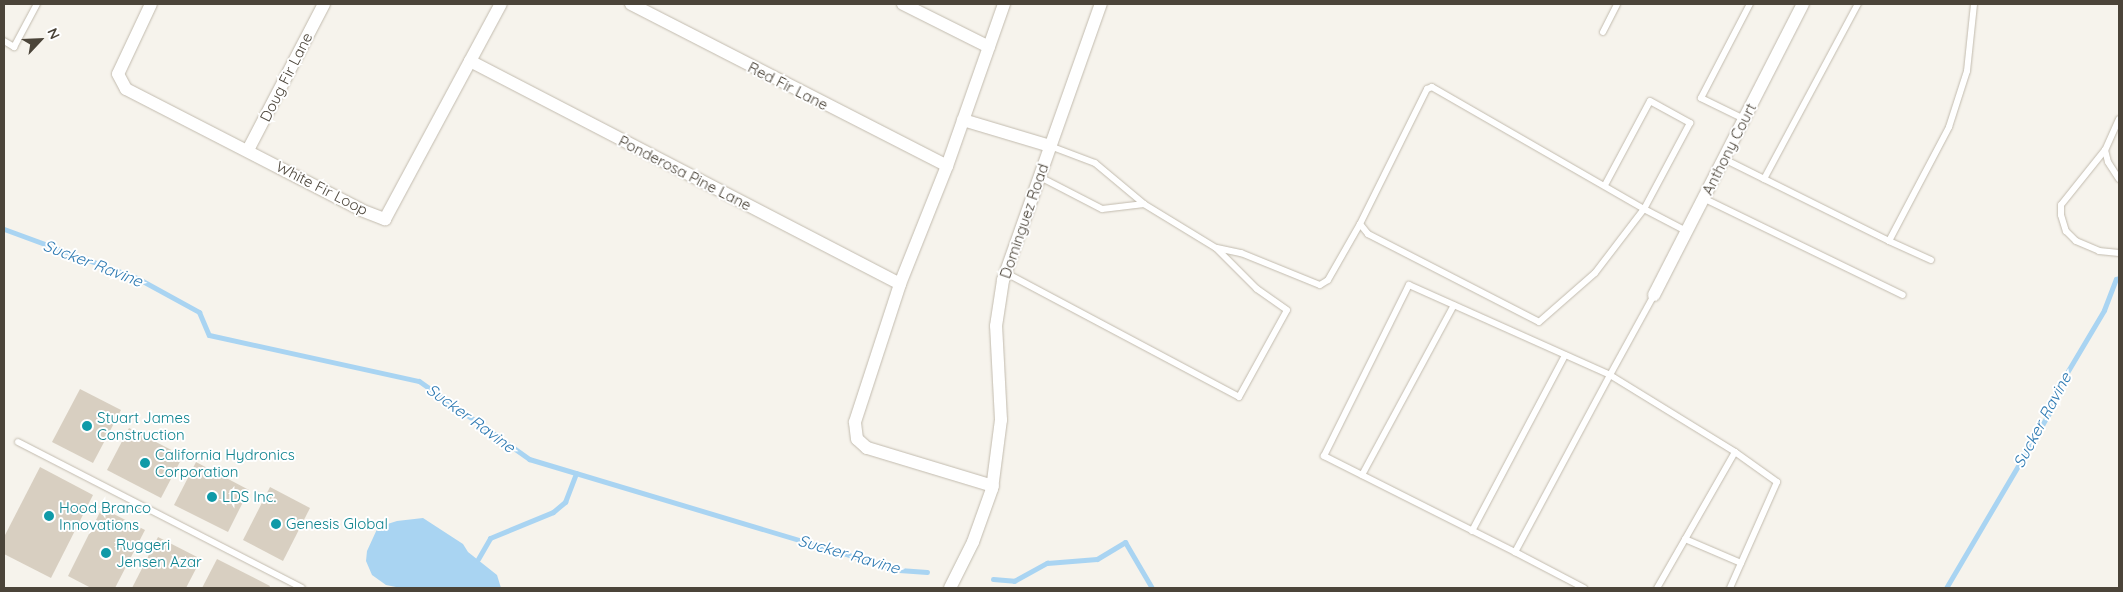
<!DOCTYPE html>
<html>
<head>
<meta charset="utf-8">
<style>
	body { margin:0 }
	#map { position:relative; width:2123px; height:592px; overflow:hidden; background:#f6f3ec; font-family:Quicksand,sans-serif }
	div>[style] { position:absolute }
	.water>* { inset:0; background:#a9d4f2 }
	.stream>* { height:5px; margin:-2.5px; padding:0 2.5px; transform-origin:2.5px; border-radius:2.5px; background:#a9d4f2 }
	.building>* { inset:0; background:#d8cfc1 }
	.roads { filter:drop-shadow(0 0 1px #c2bbae) drop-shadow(0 0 1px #c2bbae) }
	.lane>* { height:6px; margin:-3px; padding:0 3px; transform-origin:3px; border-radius:3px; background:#fff }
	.street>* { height:12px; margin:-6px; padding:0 6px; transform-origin:6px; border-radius:6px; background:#fff }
	.dots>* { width:14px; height:14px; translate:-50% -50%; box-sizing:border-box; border:2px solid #fff; border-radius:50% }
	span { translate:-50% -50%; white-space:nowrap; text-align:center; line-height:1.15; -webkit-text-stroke:4px #fff; paint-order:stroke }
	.street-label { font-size:15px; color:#4b4439 }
	.culture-label { font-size:15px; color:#0d838f }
	.left { translate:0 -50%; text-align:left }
	.water-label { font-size:16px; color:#2e7ab2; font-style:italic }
	.frame { position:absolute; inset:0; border:5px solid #4b4439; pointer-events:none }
	.north { position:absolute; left:15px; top:15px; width:50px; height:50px; -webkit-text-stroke:4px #fff; paint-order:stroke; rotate:65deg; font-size:14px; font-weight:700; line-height:20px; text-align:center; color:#4b4439 }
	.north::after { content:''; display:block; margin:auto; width:18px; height:22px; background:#4b4439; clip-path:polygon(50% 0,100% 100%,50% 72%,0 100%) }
</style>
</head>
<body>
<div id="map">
	<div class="water">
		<i style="clip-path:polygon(423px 518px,463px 544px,468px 552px,497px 575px,501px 588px,401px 588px,386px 585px,372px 575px,366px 561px,367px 551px,378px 527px,397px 521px)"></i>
	</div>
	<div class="stream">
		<i style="left:4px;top:229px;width:142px;rotate:20.2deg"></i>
		<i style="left:137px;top:278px;width:71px;rotate:28.7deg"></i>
		<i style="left:199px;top:312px;width:25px;rotate:67deg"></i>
		<i style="left:209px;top:335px;width:215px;rotate:12.4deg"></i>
		<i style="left:419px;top:381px;width:135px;rotate:35.3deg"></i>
		<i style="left:529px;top:459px;width:386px;rotate:16.7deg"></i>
		<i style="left:899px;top:570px;width:28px;rotate:4deg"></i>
		<i style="left:478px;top:559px;width:24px;rotate:-60deg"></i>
		<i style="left:490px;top:538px;width:68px;rotate:-22.4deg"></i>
		<i style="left:553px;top:512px;width:16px;rotate:-40deg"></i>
		<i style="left:565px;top:502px;width:31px;rotate:-69deg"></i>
		<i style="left:993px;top:579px;width:21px;rotate:5deg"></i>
		<i style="left:1014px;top:581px;width:38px;rotate:-29deg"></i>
		<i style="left:1047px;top:563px;width:50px;rotate:-4.6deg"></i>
		<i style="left:1097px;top:559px;width:33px;rotate:-31deg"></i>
		<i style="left:1125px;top:542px;width:53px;rotate:59.6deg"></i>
		<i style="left:1946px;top:588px;width:207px;rotate:-59.5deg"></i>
		<i style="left:2051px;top:410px;width:20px;rotate:-75deg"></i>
		<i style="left:2056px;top:391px;width:94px;rotate:-59.3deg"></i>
		<i style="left:2104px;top:310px;width:33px;rotate:-69deg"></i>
		<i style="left:2116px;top:279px;width:3px;rotate:-18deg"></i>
	</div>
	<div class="building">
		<i style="clip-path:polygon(80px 389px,121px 410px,93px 463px,52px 442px)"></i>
		<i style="clip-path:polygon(129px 428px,183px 456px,161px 498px,107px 470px)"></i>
		<i style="clip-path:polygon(196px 462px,249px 490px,228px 532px,174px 505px)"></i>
		<i style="clip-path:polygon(40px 467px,93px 495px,51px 578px,4px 554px,4px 537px)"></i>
		<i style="clip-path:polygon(270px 487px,310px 508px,283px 561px,243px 540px)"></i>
		<i style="clip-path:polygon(102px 508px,145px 530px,115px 588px,91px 588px,68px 576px)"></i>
		<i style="clip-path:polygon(158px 537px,201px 559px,186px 588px,132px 588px)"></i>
		<i style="clip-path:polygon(217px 559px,270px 586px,269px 588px,202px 588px)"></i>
	</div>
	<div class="roads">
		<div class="lane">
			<i style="left:1603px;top:32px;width:31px;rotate:-63deg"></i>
			<i style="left:4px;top:41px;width:12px;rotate:31deg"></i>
			<i style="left:14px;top:47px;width:49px;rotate:-61.9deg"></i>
			<i style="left:1744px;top:119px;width:48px;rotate:-154deg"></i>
			<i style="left:1701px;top:98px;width:106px;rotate:-62.5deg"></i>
			<i style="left:2119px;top:119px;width:34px;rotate:114deg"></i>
			<i style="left:2105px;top:150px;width:70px;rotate:128.7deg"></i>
			<i style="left:2061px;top:205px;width:10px;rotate:90deg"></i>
			<i style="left:2061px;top:215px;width:17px;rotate:73deg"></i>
			<i style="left:2066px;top:231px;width:14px;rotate:45deg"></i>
			<i style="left:2076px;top:241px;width:25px;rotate:23deg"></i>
			<i style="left:2099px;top:251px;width:20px;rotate:6deg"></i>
			<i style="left:1050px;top:146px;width:48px;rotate:20.7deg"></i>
			<i style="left:1095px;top:163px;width:64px;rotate:39.9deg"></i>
			<i style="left:2105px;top:150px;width:12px;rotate:76deg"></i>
			<i style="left:2108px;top:162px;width:20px;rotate:57deg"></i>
			<i style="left:1724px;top:159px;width:184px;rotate:26.4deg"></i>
			<i style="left:1889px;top:241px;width:129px;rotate:-62.2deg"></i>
			<i style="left:1949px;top:127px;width:59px;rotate:-72.2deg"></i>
			<i style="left:1967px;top:71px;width:67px;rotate:-84deg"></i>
			<i style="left:1764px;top:179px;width:199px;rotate:-61.8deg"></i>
			<i style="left:1605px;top:185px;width:95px;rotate:-61.8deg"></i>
			<i style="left:1650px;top:101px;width:46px;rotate:28.8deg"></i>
			<i style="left:1690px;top:123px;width:98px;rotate:118.1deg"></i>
			<i style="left:1644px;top:209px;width:245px;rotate:-150.1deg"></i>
			<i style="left:1432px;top:87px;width:5px;rotate:158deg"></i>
			<i style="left:1427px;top:89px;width:151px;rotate:116.4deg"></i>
			<i style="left:1360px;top:224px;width:13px;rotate:51deg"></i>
			<i style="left:1368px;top:234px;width:192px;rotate:27.2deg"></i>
			<i style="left:1539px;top:322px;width:74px;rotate:-41.2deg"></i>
			<i style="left:1595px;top:273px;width:81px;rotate:-52.6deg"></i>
			<i style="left:1644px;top:209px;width:47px;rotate:27.6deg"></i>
			<i style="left:1703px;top:198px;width:222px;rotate:25.9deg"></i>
			<i style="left:1889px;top:241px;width:46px;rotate:24.3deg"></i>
			<i style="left:1217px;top:248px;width:25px;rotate:12deg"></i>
			<i style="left:1241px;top:253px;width:85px;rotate:22.1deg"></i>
			<i style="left:1320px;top:285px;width:9px;rotate:-32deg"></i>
			<i style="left:1328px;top:280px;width:64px;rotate:-60.3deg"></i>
			<i style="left:1006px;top:273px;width:264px;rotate:28deg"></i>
			<i style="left:1239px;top:397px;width:99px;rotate:-61.1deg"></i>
			<i style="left:1287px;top:310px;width:37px;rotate:-145deg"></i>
			<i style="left:1257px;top:289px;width:58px;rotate:-135deg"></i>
			<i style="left:1216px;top:248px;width:84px;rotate:-148.6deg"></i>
			<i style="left:1144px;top:204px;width:42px;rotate:173.2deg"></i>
			<i style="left:1102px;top:209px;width:70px;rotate:-152.7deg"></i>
			<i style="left:1654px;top:295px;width:91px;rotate:118.8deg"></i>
			<i style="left:1610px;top:375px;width:201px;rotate:118.2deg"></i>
			<i style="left:1515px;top:552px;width:214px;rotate:-153.3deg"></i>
			<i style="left:1324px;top:456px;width:191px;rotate:-63.6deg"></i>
			<i style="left:1409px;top:285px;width:220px;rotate:24.1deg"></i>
			<i style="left:1610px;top:375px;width:147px;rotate:31.6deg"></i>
			<i style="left:1735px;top:452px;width:157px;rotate:119.8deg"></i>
			<i style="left:18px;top:442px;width:319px;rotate:27.2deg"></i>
			<i style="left:1362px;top:475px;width:193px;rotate:-61.6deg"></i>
			<i style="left:1472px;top:531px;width:199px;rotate:-62.1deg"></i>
			<i style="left:1685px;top:539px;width:61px;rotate:23.2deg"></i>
			<i style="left:1515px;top:552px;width:78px;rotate:27.6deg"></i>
			<i style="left:1730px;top:588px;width:116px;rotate:-66.1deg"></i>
			<i style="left:1777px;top:482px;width:52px;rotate:-144.5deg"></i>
		</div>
		<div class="street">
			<i style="left:151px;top:4px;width:77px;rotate:115.2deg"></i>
			<i style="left:118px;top:74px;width:17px;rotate:62deg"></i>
			<i style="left:126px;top:89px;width:264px;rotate:27.2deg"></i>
			<i style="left:361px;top:210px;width:26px;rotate:21deg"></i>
			<i style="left:385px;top:219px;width:244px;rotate:-61.7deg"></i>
			<i style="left:631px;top:4px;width:355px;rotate:27.1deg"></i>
			<i style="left:903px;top:4px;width:96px;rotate:26.6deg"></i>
			<i style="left:470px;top:61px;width:484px;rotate:27.4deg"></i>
			<i style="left:963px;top:120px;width:91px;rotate:16.6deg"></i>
			<i style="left:248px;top:150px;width:165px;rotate:-62.5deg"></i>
			<i style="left:1654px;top:295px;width:327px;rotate:-62.9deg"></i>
			<i style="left:993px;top:486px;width:132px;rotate:-163.2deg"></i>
			<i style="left:867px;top:448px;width:13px;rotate:-138deg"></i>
			<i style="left:857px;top:439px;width:17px;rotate:-97deg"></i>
			<i style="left:855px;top:422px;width:145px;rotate:-71.9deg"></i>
			<i style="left:900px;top:284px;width:127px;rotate:-68.3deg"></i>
			<i style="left:947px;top:166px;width:172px;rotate:-70.6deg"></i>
			<i style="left:950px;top:588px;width:51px;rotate:-63.4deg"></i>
			<i style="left:973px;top:542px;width:56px;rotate:-70.3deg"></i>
			<i style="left:992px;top:489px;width:70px;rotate:-82.6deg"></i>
			<i style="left:1001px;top:420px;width:94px;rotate:-93deg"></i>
			<i style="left:996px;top:326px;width:47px;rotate:-81.3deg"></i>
			<i style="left:1003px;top:280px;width:293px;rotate:-70.5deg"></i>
		</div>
	</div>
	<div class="dots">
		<i style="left:87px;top:426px;background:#0f9aa8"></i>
		<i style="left:145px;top:463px;background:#0f9aa8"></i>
		<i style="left:212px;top:497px;background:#0f9aa8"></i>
		<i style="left:49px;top:516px;background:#0f9aa8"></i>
		<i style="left:276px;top:524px;background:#0f9aa8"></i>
		<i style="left:106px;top:553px;background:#0f9aa8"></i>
	</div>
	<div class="street-label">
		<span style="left:286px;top:77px;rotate:-63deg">Doug Fir Lane</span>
		<span style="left:788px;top:86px;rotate:27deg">Red Fir Lane</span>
		<span style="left:1729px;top:149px;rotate:-63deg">Anthony Court</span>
		<span style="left:685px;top:173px;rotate:27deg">Ponderosa Pine Lane</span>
		<span style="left:322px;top:188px;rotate:27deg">White Fir Loop</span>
		<span style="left:1024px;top:221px;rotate:-71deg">Dominguez Road</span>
	</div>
	<div class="culture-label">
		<span class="left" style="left:97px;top:426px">Stuart James<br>Construction</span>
		<span class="left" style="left:155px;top:463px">California Hydronics<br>Corporation</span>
		<span class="left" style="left:222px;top:497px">LDS Inc.</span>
		<span class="left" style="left:59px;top:516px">Hood Branco<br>Innovations</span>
		<span class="left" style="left:286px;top:524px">Genesis Global</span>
		<span class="left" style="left:116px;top:553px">Ruggeri<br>Jensen Azar</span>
	</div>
	<div class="water-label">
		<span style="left:93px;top:263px;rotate:21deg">Sucker Ravine</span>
		<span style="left:471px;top:418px;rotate:36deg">Sucker Ravine</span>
		<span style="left:2042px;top:420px;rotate:-62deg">Sucker Ravine</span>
		<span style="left:849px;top:554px;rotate:16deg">Sucker Ravine</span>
	</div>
	<div class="frame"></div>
	<div class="north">N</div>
</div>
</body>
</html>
